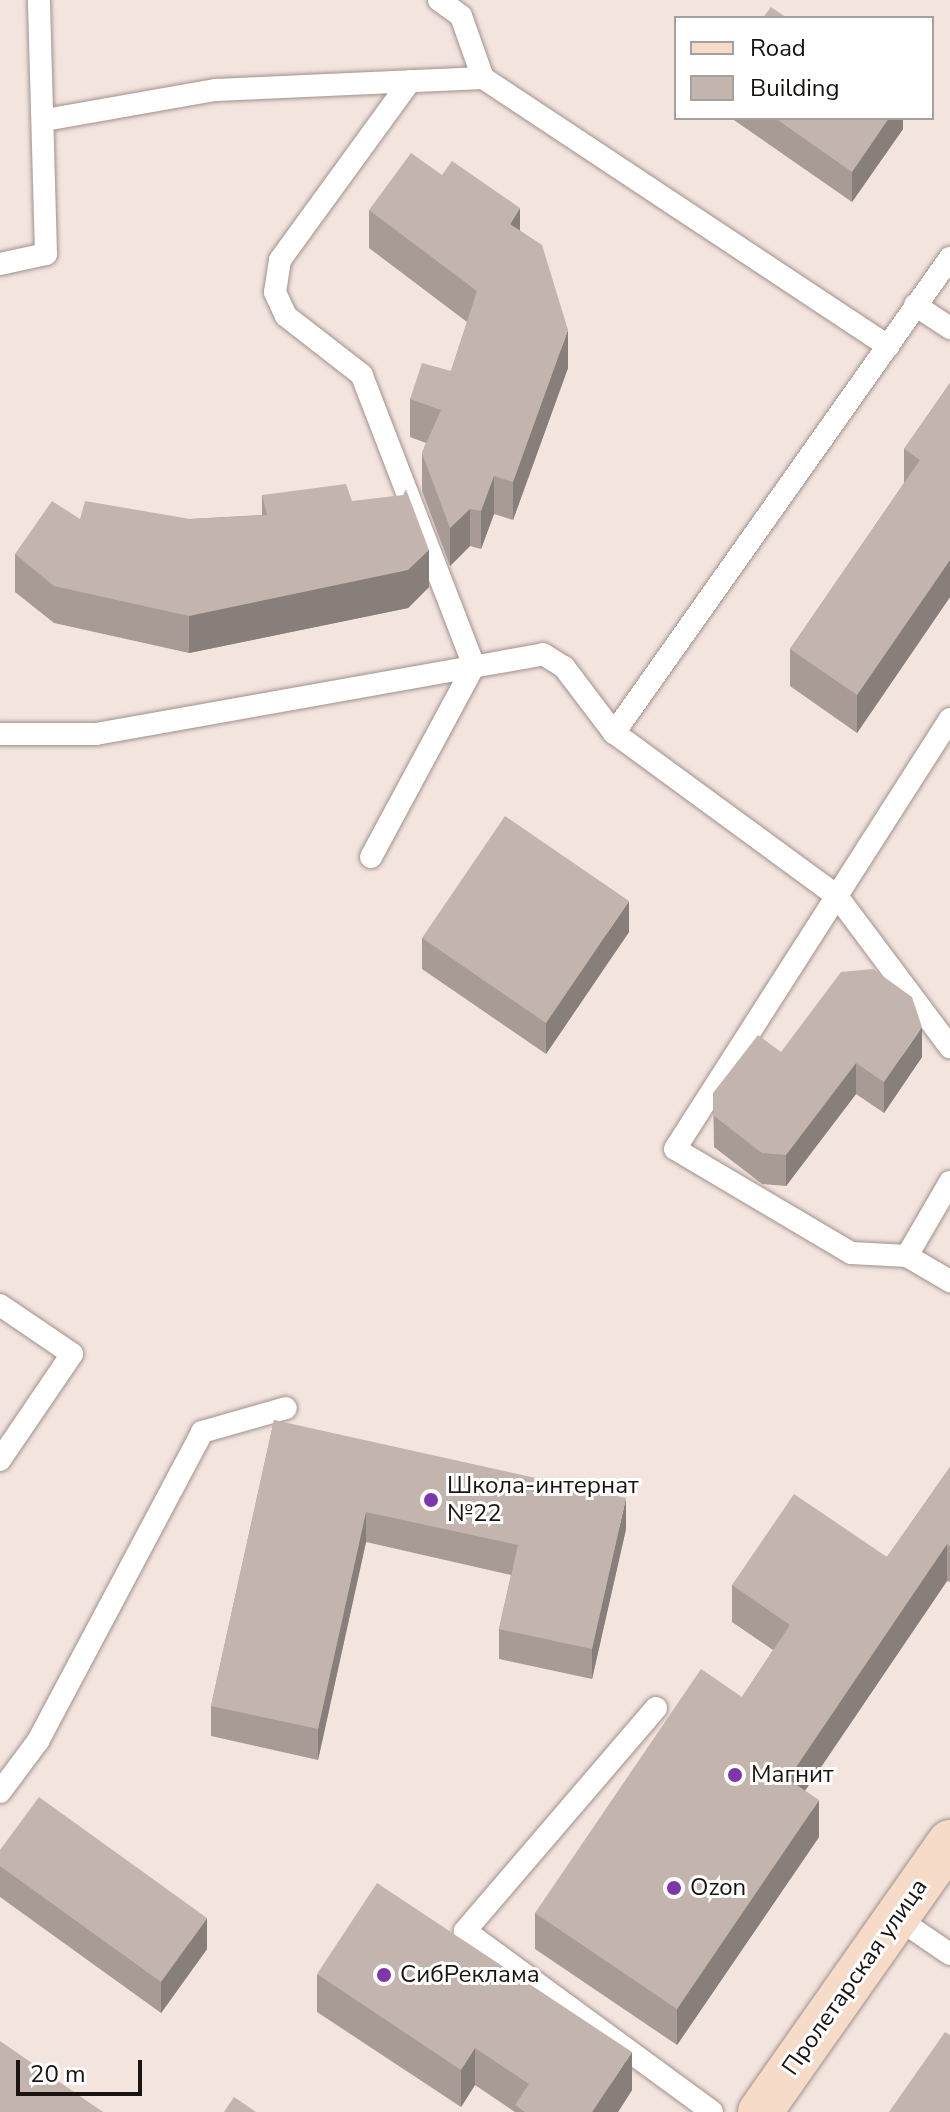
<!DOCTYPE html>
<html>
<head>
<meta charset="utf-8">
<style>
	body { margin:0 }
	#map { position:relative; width:950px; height:2112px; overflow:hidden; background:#f4e4de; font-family:"Nunito Sans",sans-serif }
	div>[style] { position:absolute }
	.roads { filter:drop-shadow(0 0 2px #a0918c) drop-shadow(0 0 2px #a0918c) }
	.lane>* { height:22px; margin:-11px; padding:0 11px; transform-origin:11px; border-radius:11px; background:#fff }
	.secondary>* { height:44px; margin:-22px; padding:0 22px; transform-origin:22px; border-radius:22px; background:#f6dcc8 }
	.wall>* { inset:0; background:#a89b96 }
	.shaded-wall>* { inset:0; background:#887e7a }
	.building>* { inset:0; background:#c3b4ae }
	.dots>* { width:22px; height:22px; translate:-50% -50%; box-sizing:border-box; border:4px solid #fff; border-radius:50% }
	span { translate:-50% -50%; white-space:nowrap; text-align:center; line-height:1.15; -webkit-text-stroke:6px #fff; paint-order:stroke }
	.poi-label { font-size:24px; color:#191412 }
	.left { translate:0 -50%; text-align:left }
	.street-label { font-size:24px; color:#191412 }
	.legend { position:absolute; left:674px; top:16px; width:260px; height:104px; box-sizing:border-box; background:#fff; border:2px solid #a3a1a0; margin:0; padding:10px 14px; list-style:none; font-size:24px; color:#191412 }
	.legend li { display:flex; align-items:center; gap:16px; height:40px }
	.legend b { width:40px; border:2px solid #a3a1a0 }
	.scale { position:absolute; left:16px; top:2060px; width:126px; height:36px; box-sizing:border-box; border:4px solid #191412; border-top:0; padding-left:10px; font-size:24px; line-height:28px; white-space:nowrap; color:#191412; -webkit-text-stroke:6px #fff; paint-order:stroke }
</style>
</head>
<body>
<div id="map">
	<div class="roads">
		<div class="lane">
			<i style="left:439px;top:0;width:27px;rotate:36deg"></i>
			<i style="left:461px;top:16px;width:66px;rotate:70.5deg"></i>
			<i style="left:483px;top:78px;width:486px;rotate:33.5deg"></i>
			<i style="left:45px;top:120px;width:174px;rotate:-10deg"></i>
			<i style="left:216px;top:90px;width:267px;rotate:-2.6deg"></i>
			<i style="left:0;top:264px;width:47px;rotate:-12.3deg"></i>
			<i style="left:46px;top:254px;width:254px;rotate:-91.6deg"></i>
			<i style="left:915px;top:305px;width:42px;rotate:33.3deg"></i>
			<i style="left:950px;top:719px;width:210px;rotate:122.6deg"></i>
			<i style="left:837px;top:896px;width:189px;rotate:53.2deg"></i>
			<i style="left:0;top:734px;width:96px"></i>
			<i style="left:96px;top:734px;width:454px;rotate:-10.1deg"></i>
			<i style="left:543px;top:654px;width:25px;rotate:32deg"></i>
			<i style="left:564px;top:667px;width:83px;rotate:52.9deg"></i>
			<i style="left:371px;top:857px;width:217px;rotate:-61.7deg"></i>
			<i style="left:474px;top:666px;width:312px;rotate:-111.1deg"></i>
			<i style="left:362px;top:375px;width:96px;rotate:-142.2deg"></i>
			<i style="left:286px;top:316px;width:26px;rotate:-115deg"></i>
			<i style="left:275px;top:292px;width:32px;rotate:-81deg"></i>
			<i style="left:280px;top:260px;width:221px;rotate:-54deg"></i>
			<i style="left:950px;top:1182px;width:86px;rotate:120.2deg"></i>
			<i style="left:907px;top:1256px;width:50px;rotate:30.2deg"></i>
			<i style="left:907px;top:1256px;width:56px;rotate:-176.9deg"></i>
			<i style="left:851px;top:1253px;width:204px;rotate:-149.4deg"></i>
			<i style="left:675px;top:1149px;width:300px;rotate:-57.4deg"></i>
			<i style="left:837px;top:896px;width:276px;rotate:-143.8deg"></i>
			<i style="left:614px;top:733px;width:582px;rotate:-54.73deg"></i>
			<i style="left:0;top:1305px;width:87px;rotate:34.2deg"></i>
			<i style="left:72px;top:1354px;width:128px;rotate:124.2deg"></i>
			<i style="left:656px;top:1708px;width:294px;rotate:130.6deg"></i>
			<i style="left:465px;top:1931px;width:306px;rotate:36.2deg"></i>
			<i style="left:0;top:1792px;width:64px;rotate:-53.3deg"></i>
			<i style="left:38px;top:1741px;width:350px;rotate:-62deg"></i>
			<i style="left:202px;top:1432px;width:87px;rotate:-15.9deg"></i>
			<i style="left:897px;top:1918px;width:64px;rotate:34.2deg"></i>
		</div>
		<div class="secondary">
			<i style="left:760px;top:2112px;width:330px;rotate:-54.9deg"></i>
		</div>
	</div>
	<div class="wall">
		<i style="clip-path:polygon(731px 118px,903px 118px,903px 129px,852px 202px)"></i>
		<i style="clip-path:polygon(369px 210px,520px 230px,568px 368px,513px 520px,494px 514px,481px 549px,470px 546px,450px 566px,422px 491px,422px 453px,426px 443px,410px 437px,410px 399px,451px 371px,467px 322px,369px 248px)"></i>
		<i style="clip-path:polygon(950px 383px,950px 597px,857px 733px,790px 686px,790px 649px,904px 483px,904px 449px)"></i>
		<i style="clip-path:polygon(262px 495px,352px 501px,429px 587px,408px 608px,189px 653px,54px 623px,15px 592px,15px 554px,80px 519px,190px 519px,262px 515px)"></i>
		<i style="clip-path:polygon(629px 932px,546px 1054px,422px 969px,422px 938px)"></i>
		<i style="clip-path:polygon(781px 1052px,922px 1057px,884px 1113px,856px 1094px,786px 1186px,762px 1184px,714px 1147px,713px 1093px)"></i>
		<i style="clip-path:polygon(274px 1420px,626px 1529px,592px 1679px,499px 1659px,499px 1629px,511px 1575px,366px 1542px,318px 1760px,211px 1736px,211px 1706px)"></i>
		<i style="clip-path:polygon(950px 1467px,950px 1582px,947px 1581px,805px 1790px,819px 1837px,677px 2045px,535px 1949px,535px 1913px,742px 1697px,773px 1650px,732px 1622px,732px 1585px,887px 1557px)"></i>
		<i style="clip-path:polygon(0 1850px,207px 1949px,161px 2013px,0 1897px)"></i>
		<i style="clip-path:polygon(317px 1974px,632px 2090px,618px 2112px,515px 2112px,475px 2085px,461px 2107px,317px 2012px)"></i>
	</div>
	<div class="shaded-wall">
		<i style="clip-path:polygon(889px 118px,903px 118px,903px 129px,852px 202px,852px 172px)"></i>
		<i style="clip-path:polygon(520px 208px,520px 245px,510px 224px)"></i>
		<i style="clip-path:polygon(568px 330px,568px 368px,513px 520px,513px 482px)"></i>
		<i style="clip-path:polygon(494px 476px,494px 514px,481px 549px,481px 511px)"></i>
		<i style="clip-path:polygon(470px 509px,470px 546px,450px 566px,450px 528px)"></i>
		<i style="clip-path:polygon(429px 550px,429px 587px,408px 608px,189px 653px,189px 616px)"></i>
		<i style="clip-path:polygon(950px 560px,950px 597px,857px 733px,857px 695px)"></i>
		<i style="clip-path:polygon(629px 901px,629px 932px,546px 1054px,546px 1023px)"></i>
		<i style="clip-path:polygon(922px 1027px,922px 1057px,884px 1113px,884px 1082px)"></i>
		<i style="clip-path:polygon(856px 1063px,856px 1094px,786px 1186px,786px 1155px)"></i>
		<i style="clip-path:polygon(626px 1498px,626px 1529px,592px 1679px,592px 1649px)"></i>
		<i style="clip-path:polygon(366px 1512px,366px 1542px,318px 1760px,318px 1729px)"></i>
		<i style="clip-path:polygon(947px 1544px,947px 1581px,788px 1816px,788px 1779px)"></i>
		<i style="clip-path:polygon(819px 1800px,819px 1837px,677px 2045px,677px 2009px)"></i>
		<i style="clip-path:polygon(207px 1918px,207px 1949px,161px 2013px,161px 1982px)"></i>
		<i style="clip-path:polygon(475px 2048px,475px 2085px,461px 2107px,461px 2070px)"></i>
		<i style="clip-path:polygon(632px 2052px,632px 2090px,618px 2112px,592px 2112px)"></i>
	</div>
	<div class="building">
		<i style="clip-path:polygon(771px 7px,787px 18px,763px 18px)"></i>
		<i style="clip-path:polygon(775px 118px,889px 118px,852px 172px)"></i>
		<i style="clip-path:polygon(411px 153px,442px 175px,452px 161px,520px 208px,510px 224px,542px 245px,568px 330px,513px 482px,494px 476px,481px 511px,470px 509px,450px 528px,422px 453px,441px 410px,410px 399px,422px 363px,451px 371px,477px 291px,369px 210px)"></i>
		<i style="clip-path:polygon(950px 383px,950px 560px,857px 695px,790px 649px,920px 460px,904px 449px)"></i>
		<i style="clip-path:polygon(346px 484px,352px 501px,403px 495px,406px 489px,429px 550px,408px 570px,189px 616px,54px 586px,15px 554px,52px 501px,80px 519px,85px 501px,190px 519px,267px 515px,262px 495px)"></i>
		<i style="clip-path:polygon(505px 816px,629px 901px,546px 1023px,422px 938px)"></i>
		<i style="clip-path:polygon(873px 969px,912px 997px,922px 1027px,884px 1082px,856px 1063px,786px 1155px,762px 1153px,714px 1116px,713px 1093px,758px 1035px,781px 1052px,841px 972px)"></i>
		<i style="clip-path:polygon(274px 1420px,626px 1498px,592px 1649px,499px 1629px,518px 1545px,366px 1512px,318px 1729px,211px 1706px)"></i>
		<i style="clip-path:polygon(950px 1467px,950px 1546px,947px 1544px,788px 1779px,819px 1800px,677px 2009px,535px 1913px,701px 1669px,742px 1697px,790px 1625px,732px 1585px,794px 1494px,887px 1557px)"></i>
		<i style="clip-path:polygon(39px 1797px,207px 1918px,161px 1982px,0 1866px,0 1850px)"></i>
		<i style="clip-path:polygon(377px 1883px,632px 2052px,592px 2112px,525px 2112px,515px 2105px,529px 2084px,475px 2048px,461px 2070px,317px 1974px)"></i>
		<i style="clip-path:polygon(945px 2032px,950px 2035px,950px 2112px,889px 2112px)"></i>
		<i style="clip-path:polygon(0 2041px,103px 2112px,0 2112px)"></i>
		<i style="clip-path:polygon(234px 2097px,256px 2112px,224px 2112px)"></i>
	</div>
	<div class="dots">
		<i style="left:431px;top:1500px;background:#7e37aa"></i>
		<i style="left:735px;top:1775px;background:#7e37aa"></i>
		<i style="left:674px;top:1888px;background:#7e37aa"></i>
		<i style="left:384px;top:1975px;background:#7e37aa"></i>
	</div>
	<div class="poi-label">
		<span class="left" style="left:447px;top:1500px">Школа-интернат<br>№22</span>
		<span class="left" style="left:751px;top:1775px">Магнит</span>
		<span class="left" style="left:690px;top:1888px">Ozon</span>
		<span class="left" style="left:400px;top:1975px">СибРеклама</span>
	</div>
	<div class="street-label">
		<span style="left:855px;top:1977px;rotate:-55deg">Пролетарская улица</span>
	</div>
	<ul class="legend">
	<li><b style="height:10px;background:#f6dcc8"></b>Road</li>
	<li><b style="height:22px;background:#c3b4ae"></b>Building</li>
	</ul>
	<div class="scale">20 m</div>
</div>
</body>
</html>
